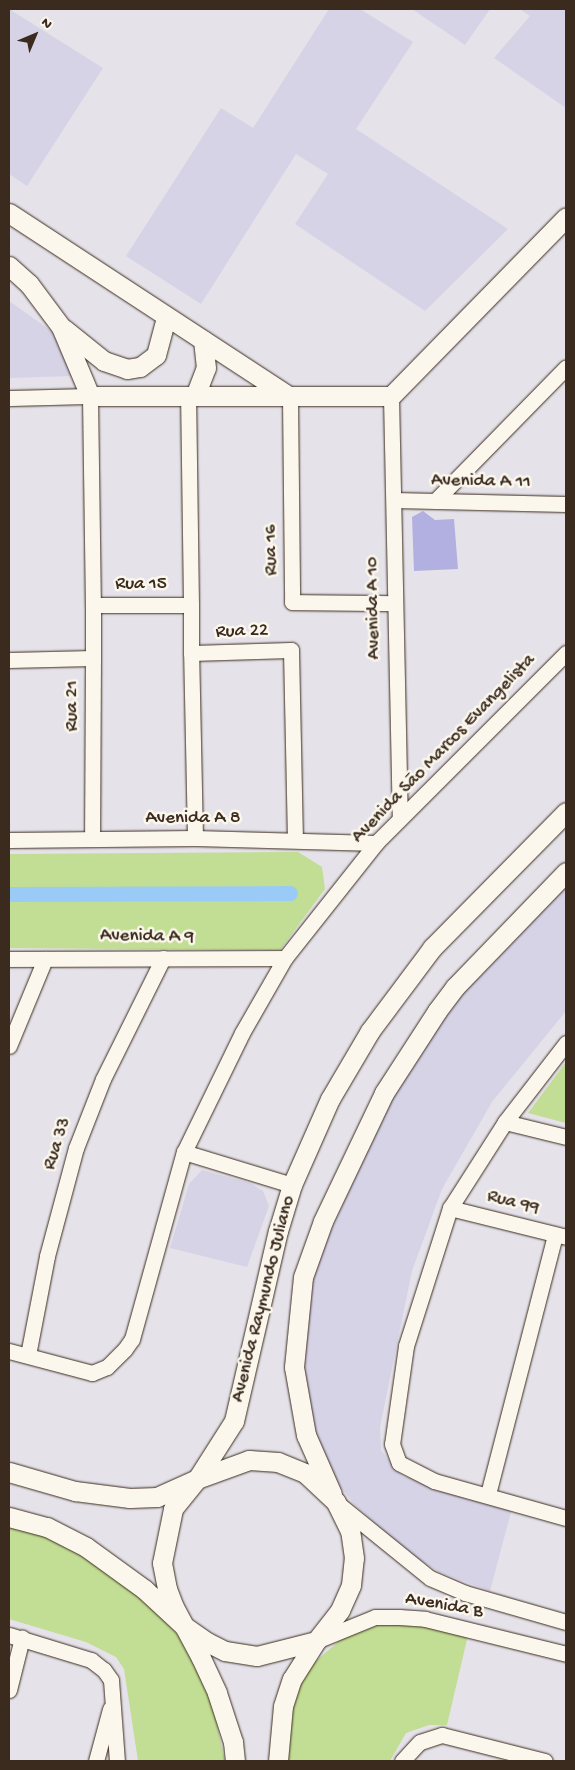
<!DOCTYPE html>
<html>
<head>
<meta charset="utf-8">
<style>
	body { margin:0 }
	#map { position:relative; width:575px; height:1770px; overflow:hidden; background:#e5e2e9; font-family:"Gochi Hand",sans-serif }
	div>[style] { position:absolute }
	.built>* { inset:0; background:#d6d3e7 }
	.green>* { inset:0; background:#c2dd94 }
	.canal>* { height:15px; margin:-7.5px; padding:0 7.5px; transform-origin:7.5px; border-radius:7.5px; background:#9acbf7 }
	.building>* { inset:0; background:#b2b0e1 }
	.roads { filter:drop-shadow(0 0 1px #3b2a1e) drop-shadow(0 0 1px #3b2a1e) }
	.minor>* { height:15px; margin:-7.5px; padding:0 7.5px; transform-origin:7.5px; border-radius:7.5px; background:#fbf7ec }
	.major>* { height:19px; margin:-9.5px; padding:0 9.5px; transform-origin:9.5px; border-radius:9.5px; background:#fbf7ec }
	span { translate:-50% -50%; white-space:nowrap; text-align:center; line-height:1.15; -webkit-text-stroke:5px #fbf7ec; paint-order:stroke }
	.street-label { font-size:19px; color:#3b2a1e }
	.frame { position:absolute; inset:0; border:10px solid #3b2a1e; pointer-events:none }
	.north { position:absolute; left:10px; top:10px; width:50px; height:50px; -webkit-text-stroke:4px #fbf7ec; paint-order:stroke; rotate:45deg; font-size:14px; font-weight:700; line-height:20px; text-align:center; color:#3b2a1e }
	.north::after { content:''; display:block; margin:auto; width:18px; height:22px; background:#3b2a1e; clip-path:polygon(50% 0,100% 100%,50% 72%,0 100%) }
</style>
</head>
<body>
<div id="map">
	<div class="built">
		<i style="clip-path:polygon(9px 9px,103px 68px,27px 186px,9px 174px)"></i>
		<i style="clip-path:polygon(329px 9px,360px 9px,413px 42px,356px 129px,508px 229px,425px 311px,295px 224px,328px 174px,296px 154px,201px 304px,126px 256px,221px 108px,253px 128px)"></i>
		<i style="clip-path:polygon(412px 9px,490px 9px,465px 45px)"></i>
		<i style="clip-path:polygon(520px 9px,566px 9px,566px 108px,494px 58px,530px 16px)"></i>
		<i style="clip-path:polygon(9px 301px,60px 337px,72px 376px,9px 378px)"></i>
		<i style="clip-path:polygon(566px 882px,566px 1011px,492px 1102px,442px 1189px,412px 1271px,380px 1427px,381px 1450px,402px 1476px,506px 1506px,511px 1512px,490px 1591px,439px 1572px,407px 1552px,354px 1504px,336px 1481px,308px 1417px,301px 1384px,303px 1311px,316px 1263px,400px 1079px,460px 992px)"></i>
		<i style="clip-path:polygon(202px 1170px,250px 1183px,263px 1191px,269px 1206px,247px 1267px,170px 1248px,189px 1184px)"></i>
	</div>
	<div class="green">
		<i style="clip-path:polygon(298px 852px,322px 867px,325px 889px,280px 950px,9px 948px,9px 854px)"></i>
		<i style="clip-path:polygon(566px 1062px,566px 1123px,528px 1113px)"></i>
		<i style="clip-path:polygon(9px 1521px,62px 1540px,157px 1609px,180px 1638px,200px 1676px,213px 1707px,225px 1761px,138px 1761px,124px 1669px,116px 1657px,86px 1642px,9px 1619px)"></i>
		<i style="clip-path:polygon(409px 1624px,468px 1635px,447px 1725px,429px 1725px,406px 1733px,390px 1761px,286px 1761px,293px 1693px,308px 1668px,347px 1634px,376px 1625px)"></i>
	</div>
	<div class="canal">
		<i style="left:9px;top:894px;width:281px;rotate:-0.2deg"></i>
	</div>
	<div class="building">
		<i style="clip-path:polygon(423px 511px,435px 520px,454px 519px,458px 569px,414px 571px,412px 517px)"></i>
	</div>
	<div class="roads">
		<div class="minor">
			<i style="left:391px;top:396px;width:422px;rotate:88.8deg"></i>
			<i style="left:290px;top:397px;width:205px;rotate:89.4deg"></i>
			<i style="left:292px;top:602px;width:101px;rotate:0.6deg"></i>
			<i style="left:9px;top:398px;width:81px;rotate:-1.4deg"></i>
			<i style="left:90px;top:396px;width:209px;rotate:89.2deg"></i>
			<i style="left:93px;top:605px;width:98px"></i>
			<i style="left:191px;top:605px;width:208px;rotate:-90.8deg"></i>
			<i style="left:394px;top:500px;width:172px;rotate:1.3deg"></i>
			<i style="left:435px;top:501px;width:187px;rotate:-45.6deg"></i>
			<i style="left:93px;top:605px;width:53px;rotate:90deg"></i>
			<i style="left:191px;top:653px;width:48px;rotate:-90deg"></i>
			<i style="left:9px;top:660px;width:84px;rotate:-1.4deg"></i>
			<i style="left:93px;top:658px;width:181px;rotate:90.3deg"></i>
			<i style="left:195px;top:838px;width:185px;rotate:-91.2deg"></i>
			<i style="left:191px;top:653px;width:100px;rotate:-1.7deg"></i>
			<i style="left:291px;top:650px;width:190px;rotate:88.8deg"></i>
			<i style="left:9px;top:840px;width:186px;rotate:-0.6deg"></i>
			<i style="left:195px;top:838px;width:181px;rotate:1.6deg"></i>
			<i style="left:9px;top:959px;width:276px;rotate:-0.2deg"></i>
			<i style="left:566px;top:1043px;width:100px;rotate:127.7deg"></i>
			<i style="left:505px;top:1122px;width:102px;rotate:122.6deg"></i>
			<i style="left:450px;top:1208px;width:145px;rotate:107.7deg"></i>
			<i style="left:406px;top:1346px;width:99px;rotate:98.1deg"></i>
			<i style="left:392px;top:1444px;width:20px;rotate:70deg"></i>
			<i style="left:399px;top:1463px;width:39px;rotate:27deg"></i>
			<i style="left:434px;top:1481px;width:137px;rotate:15.7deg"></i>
			<i style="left:9px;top:1046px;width:94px;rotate:-67.5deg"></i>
			<i style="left:505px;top:1122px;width:63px;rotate:13.8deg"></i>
			<i style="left:184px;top:1152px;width:113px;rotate:17deg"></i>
			<i style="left:450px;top:1208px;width:120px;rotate:14deg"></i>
			<i style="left:9px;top:1351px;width:86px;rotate:14.8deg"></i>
			<i style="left:92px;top:1373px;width:16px;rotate:-22deg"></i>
			<i style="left:107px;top:1367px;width:25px;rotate:-45deg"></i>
			<i style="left:125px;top:1349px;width:12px;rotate:-55deg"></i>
			<i style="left:132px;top:1339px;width:194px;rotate:-74.5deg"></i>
			<i style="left:184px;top:1152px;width:132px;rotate:-64deg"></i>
			<i style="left:242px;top:1033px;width:86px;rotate:-60.2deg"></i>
			<i style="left:285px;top:958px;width:147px;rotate:-51.6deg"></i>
			<i style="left:376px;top:843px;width:269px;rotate:-45deg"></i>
			<i style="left:28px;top:1355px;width:101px;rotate:-79.1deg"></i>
			<i style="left:47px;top:1256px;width:112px;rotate:-75deg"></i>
			<i style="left:76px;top:1148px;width:74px;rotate:-68.6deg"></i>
			<i style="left:103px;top:1079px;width:135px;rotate:-63.6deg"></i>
			<i style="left:488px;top:1494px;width:268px;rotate:-75.5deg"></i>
			<i style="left:341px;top:1506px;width:114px;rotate:39deg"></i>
			<i style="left:430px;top:1578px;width:38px;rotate:23deg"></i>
			<i style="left:465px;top:1593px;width:105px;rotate:16deg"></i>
			<i style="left:9px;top:1635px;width:86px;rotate:17deg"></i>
			<i style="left:91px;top:1660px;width:16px;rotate:38deg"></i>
			<i style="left:104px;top:1670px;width:12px;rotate:55deg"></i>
			<i style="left:111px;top:1680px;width:81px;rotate:85.8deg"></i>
			<i style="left:316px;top:1641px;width:64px;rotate:-22.1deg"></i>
			<i style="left:375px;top:1617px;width:24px"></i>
			<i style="left:399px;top:1617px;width:26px;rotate:4deg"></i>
			<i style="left:425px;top:1619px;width:145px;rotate:13.9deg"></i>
			<i style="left:9px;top:1690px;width:54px;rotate:-76deg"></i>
			<i style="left:96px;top:1761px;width:54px;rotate:-74.9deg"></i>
			<i style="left:402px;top:1761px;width:26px;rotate:-47deg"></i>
			<i style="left:420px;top:1742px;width:23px;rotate:-18deg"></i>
			<i style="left:442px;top:1735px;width:106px;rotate:14.2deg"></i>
		</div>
		<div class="major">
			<i style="left:9px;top:213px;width:336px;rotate:33.2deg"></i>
			<i style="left:9px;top:266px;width:27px;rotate:42deg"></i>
			<i style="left:29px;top:284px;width:54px;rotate:53.3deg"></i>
			<i style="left:61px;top:327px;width:75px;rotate:67.2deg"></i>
			<i style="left:90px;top:396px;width:301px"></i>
			<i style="left:391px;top:396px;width:250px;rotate:-45.6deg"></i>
			<i style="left:64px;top:329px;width:51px;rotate:38.7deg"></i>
			<i style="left:104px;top:361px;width:24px;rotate:19deg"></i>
			<i style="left:127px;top:369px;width:13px;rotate:-9deg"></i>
			<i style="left:140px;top:367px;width:20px;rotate:-37deg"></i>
			<i style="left:156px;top:355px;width:39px;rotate:-75deg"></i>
			<i style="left:195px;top:396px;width:30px;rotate:-69deg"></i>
			<i style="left:206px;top:368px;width:28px;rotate:-96deg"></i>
			<i style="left:9px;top:1472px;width:69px;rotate:16.1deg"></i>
			<i style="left:75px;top:1491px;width:55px;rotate:7.3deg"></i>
			<i style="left:130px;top:1498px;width:27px;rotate:-2deg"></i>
			<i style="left:157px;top:1497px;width:44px;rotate:-24.2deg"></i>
			<i style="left:197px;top:1479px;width:69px;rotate:-57.5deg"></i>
			<i style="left:234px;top:1421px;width:195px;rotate:-77deg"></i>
			<i style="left:278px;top:1231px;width:48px;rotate:-73.1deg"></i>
			<i style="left:292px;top:1185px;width:94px;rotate:-66.2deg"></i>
			<i style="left:330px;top:1099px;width:79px;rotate:-59.5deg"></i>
			<i style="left:370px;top:1031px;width:104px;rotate:-53.2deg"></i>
			<i style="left:432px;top:948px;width:191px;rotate:-45.4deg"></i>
			<i style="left:332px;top:1494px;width:64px;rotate:-113.8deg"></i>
			<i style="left:306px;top:1435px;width:69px;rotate:-100deg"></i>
			<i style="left:294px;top:1367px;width:90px;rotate:-84.3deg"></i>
			<i style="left:303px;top:1277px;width:59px;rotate:-70.3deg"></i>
			<i style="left:323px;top:1221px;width:142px;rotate:-64.5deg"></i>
			<i style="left:384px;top:1093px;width:98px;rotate:-57.1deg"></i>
			<i style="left:437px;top:1011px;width:30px;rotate:-53deg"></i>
			<i style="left:455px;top:987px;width:160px;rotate:-46deg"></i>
			<i style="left:9px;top:1517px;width:39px;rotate:15deg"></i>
			<i style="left:47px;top:1527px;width:44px;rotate:27.1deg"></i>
			<i style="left:86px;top:1547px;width:72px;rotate:35.9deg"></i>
			<i style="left:144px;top:1589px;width:54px;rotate:42.8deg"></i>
			<i style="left:184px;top:1626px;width:28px;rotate:35deg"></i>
			<i style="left:207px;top:1642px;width:20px;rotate:27deg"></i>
			<i style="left:225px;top:1651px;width:32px;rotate:9deg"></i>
			<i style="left:257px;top:1656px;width:61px;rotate:-14.3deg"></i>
			<i style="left:316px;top:1641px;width:39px;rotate:-52deg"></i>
			<i style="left:340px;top:1610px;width:27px;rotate:-66deg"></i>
			<i style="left:351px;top:1585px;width:27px;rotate:-84deg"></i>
			<i style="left:354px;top:1558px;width:27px;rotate:-98deg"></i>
			<i style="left:350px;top:1531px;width:32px;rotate:-116deg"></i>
			<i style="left:336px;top:1502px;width:42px;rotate:-136.9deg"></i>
			<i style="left:305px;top:1473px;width:29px;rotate:-158deg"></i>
			<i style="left:278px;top:1462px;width:29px;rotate:-176deg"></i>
			<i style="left:249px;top:1460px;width:55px;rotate:159.9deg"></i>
			<i style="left:197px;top:1479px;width:38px;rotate:129deg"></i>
			<i style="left:173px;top:1509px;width:55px;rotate:101.5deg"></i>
			<i style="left:162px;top:1563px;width:26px;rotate:79deg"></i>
			<i style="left:167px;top:1589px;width:19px;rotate:69deg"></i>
			<i style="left:174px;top:1607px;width:21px;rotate:62deg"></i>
			<i style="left:184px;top:1626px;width:36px;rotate:62deg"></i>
			<i style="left:201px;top:1658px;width:38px;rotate:65deg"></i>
			<i style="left:217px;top:1693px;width:52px;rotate:71.9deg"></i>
			<i style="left:233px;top:1742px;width:19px;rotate:84deg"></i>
			<i style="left:278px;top:1761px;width:55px;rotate:-84.8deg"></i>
			<i style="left:283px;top:1706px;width:28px;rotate:-72deg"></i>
			<i style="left:292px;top:1679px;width:45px;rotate:-57.7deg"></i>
		</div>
	</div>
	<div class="street-label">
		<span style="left:481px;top:482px;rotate:1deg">Avenida A 11</span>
		<span style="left:272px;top:550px;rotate:-91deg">Rua 16</span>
		<span style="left:141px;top:585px">Rua 15</span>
		<span style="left:374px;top:608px;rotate:-91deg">Avenida A 10</span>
		<span style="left:242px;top:632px;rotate:-2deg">Rua 22</span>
		<span style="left:73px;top:706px;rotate:-90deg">Rua 21</span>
		<span style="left:444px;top:749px;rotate:-46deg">Avenida São Marcos Evangelista</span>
		<span style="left:193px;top:819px">Avenida A 8</span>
		<span style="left:147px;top:937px;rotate:1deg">Avenida A 9</span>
		<span style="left:58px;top:1144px;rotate:-72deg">Rua 33</span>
		<span style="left:513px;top:1203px;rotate:14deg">Rua 99</span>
		<span style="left:264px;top:1299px;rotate:-76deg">Avenida Raymundo Juliano</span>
		<span style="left:444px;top:1606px;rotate:10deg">Avenida B</span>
	</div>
	<div class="frame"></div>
	<div class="north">N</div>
</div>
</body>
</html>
